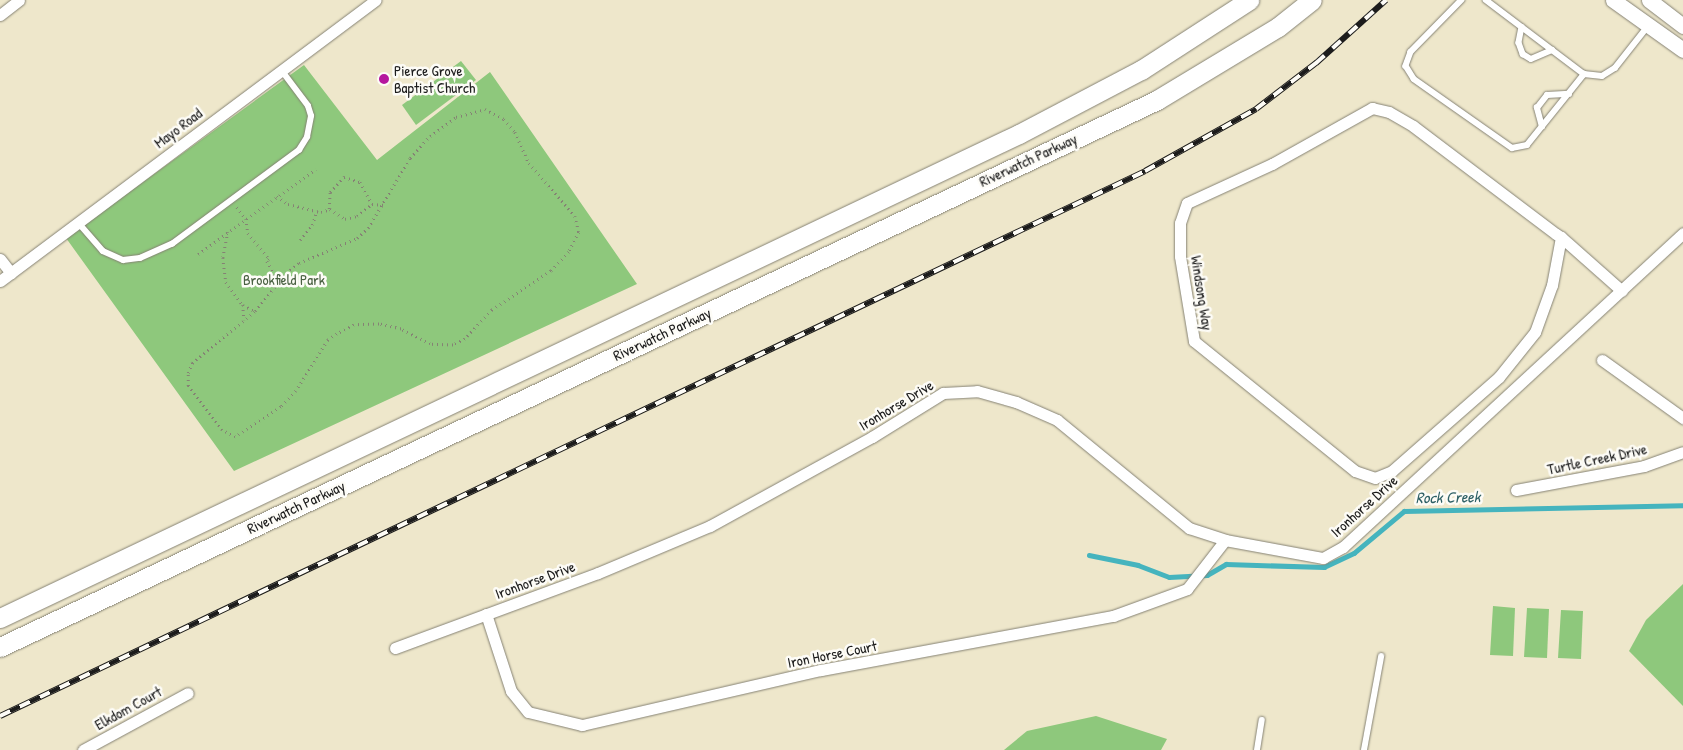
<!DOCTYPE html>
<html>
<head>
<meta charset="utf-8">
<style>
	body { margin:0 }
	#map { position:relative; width:1683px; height:750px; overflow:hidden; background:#eee7cb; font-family:"Patrick Hand",sans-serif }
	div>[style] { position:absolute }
	.green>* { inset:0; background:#8ec87c }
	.stream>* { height:4.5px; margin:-2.25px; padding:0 2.25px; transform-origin:2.25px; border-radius:2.25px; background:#45b4be }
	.path>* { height:2.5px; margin-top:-1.25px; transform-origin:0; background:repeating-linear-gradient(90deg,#858274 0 1px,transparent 0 5px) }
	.roads { filter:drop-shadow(0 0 1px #858274) drop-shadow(0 0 1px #858274) }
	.service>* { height:5.5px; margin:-2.75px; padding:0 2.75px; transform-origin:2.75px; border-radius:2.75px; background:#fff }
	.minor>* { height:11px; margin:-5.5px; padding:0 5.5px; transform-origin:5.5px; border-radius:5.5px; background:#fff }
	.tertiary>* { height:15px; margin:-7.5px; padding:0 7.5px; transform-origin:7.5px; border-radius:7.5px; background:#fff }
	.primary>* { height:19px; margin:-9.5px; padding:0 9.5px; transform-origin:9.5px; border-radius:9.5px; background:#fff }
	.rail>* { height:5.5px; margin-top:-2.75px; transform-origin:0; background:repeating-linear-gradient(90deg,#fdfcf7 0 11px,#1c1c1c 0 22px); box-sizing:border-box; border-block:1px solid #1c1c1c }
	.dots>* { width:14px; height:14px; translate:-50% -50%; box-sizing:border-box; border:2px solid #fdfcf7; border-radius:50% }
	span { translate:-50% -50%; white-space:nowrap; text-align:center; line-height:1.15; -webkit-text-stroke:5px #fdfcf7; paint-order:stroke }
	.poi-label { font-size:15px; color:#1c1c1c }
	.left { translate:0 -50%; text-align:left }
	.street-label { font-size:15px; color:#1c1c1c }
	.park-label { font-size:15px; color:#4a6142 }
	.water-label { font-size:16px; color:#2e6065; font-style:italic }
</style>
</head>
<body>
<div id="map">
	<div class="green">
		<i style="clip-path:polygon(461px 61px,476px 80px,416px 125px,402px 105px)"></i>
		<i style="clip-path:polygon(304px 65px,377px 160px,490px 72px,637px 284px,234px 471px,66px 238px)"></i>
		<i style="clip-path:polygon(1683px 584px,1683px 706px,1629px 651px,1646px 620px)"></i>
		<i style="clip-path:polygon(1493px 606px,1515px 608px,1513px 656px,1490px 655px)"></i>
		<i style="clip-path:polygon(1527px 608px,1549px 609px,1547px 658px,1524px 657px)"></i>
		<i style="clip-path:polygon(1561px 610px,1583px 611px,1581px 659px,1558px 658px)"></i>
		<i style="clip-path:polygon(1096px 716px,1167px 739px,1161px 750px,1004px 750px,1027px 731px)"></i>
	</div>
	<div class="stream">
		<i style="left:1089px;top:555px;width:50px;rotate:11.5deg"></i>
		<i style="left:1138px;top:565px;width:33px;rotate:21deg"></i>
		<i style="left:1169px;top:577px;width:38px;rotate:-3deg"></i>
		<i style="left:1207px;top:575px;width:22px;rotate:-30deg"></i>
		<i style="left:1226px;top:564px;width:98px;rotate:1.8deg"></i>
		<i style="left:1324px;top:567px;width:33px;rotate:-25deg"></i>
		<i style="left:1354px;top:553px;width:65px;rotate:-40deg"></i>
		<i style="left:1404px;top:511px;width:279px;rotate:-1.2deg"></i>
	</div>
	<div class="path">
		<i style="left:485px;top:109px;width:21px;rotate:28deg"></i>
		<i style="left:504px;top:119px;width:17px;rotate:50deg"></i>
		<i style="left:515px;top:132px;width:34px;rotate:66deg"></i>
		<i style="left:529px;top:163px;width:70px;rotate:49deg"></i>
		<i style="left:575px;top:216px;width:16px;rotate:76deg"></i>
		<i style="left:579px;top:232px;width:22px;rotate:117deg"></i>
		<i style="left:569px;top:252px;width:26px;rotate:133deg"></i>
		<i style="left:551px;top:271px;width:71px;rotate:146.5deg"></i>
		<i style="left:492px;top:310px;width:40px;rotate:133deg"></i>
		<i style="left:465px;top:339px;width:13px;rotate:153deg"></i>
		<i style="left:453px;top:345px;width:23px;rotate:-178deg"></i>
		<i style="left:430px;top:344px;width:33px;rotate:-153deg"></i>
		<i style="left:401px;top:329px;width:23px;rotate:-167deg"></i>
		<i style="left:379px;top:324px;width:25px;rotate:178deg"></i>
		<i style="left:354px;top:325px;width:19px;rotate:152deg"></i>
		<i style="left:337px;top:334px;width:11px;rotate:146deg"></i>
		<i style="left:328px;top:340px;width:60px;rotate:122.1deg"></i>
		<i style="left:296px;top:391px;width:22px;rotate:133deg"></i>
		<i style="left:281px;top:407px;width:55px;rotate:146.9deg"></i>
		<i style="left:235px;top:437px;width:15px;rotate:-152deg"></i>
		<i style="left:222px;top:430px;width:56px;rotate:-127.7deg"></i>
		<i style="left:188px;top:386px;width:13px;rotate:-90deg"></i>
		<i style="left:188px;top:373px;width:11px;rotate:-68deg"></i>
		<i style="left:192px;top:363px;width:82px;rotate:-39.5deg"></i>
		<i style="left:255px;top:311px;width:49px;rotate:-50.8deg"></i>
		<i style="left:286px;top:273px;width:16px;rotate:-38deg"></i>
		<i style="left:299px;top:263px;width:63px;rotate:-23.3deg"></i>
		<i style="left:357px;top:238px;width:15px;rotate:-42deg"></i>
		<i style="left:368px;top:228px;width:82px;rotate:-59deg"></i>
		<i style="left:410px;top:158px;width:30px;rotate:-48deg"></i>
		<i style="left:430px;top:136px;width:32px;rotate:-36deg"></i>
		<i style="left:456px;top:117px;width:30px;rotate:-15deg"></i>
		<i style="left:277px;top:196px;width:14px;rotate:36deg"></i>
		<i style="left:288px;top:204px;width:34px;rotate:14deg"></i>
		<i style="left:321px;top:212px;width:9px;rotate:-18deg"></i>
		<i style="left:330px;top:209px;width:18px;rotate:34deg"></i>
		<i style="left:345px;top:219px;width:12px;rotate:-14deg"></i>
		<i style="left:357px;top:216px;width:19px;rotate:-39deg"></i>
		<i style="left:372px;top:204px;width:13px;rotate:4deg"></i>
		<i style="left:237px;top:207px;width:15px;rotate:53deg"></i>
		<i style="left:246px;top:219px;width:14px;rotate:82deg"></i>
		<i style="left:248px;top:233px;width:33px;rotate:51deg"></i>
		<i style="left:269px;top:259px;width:3px;rotate:135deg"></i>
		<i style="left:267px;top:261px;width:23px;rotate:61deg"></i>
		<i style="left:329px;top:209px;width:17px;rotate:-87deg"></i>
		<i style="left:330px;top:192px;width:21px;rotate:-47deg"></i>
		<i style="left:344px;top:177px;width:17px;rotate:17deg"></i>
		<i style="left:360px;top:182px;width:25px;rotate:61deg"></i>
		<i style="left:228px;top:232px;width:26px;rotate:101deg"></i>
		<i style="left:223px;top:258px;width:24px;rotate:83deg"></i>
		<i style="left:226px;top:282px;width:29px;rotate:54deg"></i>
		<i style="left:243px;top:305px;width:13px;rotate:27deg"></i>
		<i style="left:300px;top:240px;width:19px;rotate:-51deg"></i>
		<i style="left:312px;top:225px;width:15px;rotate:-70deg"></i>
		<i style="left:198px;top:254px;width:145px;rotate:-35.8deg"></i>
		<i style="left:243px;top:305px;width:15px;rotate:86deg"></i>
	</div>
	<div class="roads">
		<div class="service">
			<i style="left:1462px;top:0;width:73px;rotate:134.4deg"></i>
			<i style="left:1411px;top:52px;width:15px;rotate:110deg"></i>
			<i style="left:1406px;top:66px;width:15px;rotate:58deg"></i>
			<i style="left:1414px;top:79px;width:120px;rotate:35.1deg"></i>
			<i style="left:1512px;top:148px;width:15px;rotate:-11deg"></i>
			<i style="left:1527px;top:145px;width:91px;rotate:-51.2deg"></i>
			<i style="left:1486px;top:0;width:123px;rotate:37.1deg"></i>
			<i style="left:1584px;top:74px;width:18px;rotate:6deg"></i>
			<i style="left:1602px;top:76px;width:15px;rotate:-32deg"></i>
			<i style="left:1615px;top:68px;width:53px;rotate:-51.8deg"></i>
			<i style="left:1522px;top:27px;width:16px;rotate:101deg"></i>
			<i style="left:1519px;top:43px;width:12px;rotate:70deg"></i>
			<i style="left:1523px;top:54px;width:9px;rotate:32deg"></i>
			<i style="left:1531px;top:59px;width:23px;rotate:-23deg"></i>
			<i style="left:1542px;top:127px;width:20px;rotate:-105deg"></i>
			<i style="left:1537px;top:108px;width:16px;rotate:-52deg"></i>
			<i style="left:1547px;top:95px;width:22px;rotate:-3deg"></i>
			<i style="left:78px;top:222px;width:38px;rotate:49deg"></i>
			<i style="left:103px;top:251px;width:22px;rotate:24deg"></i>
			<i style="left:123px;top:260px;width:17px;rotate:-7deg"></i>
			<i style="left:140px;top:258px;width:35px;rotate:-24deg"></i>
			<i style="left:172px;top:244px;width:158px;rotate:-36.5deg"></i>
			<i style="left:299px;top:150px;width:15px;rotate:-58deg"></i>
			<i style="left:307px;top:137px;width:21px;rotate:-79deg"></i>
			<i style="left:311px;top:116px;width:10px;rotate:-107deg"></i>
			<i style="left:308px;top:106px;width:45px;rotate:-126.9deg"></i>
			<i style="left:1257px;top:750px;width:30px;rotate:-81deg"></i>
			<i style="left:1364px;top:750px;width:95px;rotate:-79.6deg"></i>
		</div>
		<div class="minor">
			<i style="left:0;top:15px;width:24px;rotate:-38deg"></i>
			<i style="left:1561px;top:237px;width:49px;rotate:100.6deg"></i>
			<i style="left:1552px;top:285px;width:50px;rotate:109.9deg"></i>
			<i style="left:1535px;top:332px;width:58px;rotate:128.7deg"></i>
			<i style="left:1499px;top:377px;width:142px;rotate:138.7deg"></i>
			<i style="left:1392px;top:471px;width:18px;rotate:158deg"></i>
			<i style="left:1375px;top:478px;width:21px;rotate:-161deg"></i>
			<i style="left:1355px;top:471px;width:207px;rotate:-141.1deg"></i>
			<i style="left:1194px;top:341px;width:86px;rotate:-99.4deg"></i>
			<i style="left:1180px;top:256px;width:33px;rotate:-90deg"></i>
			<i style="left:1180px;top:223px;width:21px;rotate:-71deg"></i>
			<i style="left:1187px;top:203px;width:94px;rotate:-24.6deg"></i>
			<i style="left:1272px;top:164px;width:115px;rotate:-29.2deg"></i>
			<i style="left:1372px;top:108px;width:17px;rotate:13deg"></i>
			<i style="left:1389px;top:112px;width:28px;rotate:30deg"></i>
			<i style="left:1413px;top:126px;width:179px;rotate:37.1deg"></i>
			<i style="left:1556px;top:234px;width:6px;rotate:31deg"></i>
			<i style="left:1561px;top:237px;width:81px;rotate:41.5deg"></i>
			<i style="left:0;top:259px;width:18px;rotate:52deg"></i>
			<i style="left:0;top:281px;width:469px;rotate:-36.8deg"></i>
			<i style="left:1602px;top:360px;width:100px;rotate:35.6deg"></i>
			<i style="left:1516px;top:490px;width:130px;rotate:-10.6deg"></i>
			<i style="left:1644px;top:466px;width:41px;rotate:-19.7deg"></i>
			<i style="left:486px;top:614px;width:81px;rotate:72deg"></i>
			<i style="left:511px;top:691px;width:27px;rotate:51deg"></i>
			<i style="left:528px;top:712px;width:56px;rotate:13.5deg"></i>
			<i style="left:582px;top:725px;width:245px;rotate:-13deg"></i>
			<i style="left:821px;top:670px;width:297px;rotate:-10.5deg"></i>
			<i style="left:1113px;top:616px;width:79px;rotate:-20deg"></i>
			<i style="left:1187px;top:589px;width:62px;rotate:-52.2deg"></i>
			<i style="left:395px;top:648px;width:216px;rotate:-20.3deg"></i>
			<i style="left:598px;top:573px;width:121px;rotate:-22.8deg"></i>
			<i style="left:710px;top:526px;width:185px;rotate:-28.8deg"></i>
			<i style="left:872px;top:437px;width:84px;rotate:-31.8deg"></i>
			<i style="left:943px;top:393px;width:34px;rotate:-3deg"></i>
			<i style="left:977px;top:391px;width:41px;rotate:15.8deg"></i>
			<i style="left:1016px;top:402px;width:45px;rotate:23.7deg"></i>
			<i style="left:1057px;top:420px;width:171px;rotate:39.3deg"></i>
			<i style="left:1189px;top:528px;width:38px;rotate:18deg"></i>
			<i style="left:1225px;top:540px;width:100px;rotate:10.4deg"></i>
			<i style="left:1323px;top:558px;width:23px;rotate:-29deg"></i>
			<i style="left:1343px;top:547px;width:463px;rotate:-42.7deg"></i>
			<i style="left:83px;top:750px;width:119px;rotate:-28.5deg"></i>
		</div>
		<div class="tertiary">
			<i style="left:1613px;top:0;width:86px;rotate:35.5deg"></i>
			<i style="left:1649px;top:0;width:43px;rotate:37.4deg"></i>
		</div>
		<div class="primary">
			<i style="left:0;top:618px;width:1128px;rotate:-25.41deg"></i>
			<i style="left:1019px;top:134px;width:138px;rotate:-27.7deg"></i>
			<i style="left:1141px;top:70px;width:129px;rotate:-32.9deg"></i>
			<i style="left:0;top:647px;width:1280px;rotate:-25.3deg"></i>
			<i style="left:1157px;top:100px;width:141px;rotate:-31.1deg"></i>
			<i style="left:1278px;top:27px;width:43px;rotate:-38.5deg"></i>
		</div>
	</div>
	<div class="rail">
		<i style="left:0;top:716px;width:1268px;rotate:-25.45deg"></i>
		<i style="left:1145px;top:171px;width:127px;rotate:-29.2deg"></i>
		<i style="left:1256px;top:109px;width:76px;rotate:-37.5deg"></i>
		<i style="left:1316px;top:63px;width:94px;rotate:-42deg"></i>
	</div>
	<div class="dots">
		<i style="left:384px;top:79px;background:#b5179e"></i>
	</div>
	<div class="poi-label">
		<span class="left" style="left:394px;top:79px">Pierce Grove<br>Baptist Church</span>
	</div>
	<div class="street-label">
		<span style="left:178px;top:128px;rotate:-37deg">Mayo Road</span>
		<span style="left:1028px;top:160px;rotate:-25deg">Riverwatch Parkway</span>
		<span style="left:1202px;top:293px;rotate:81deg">Windsong Way</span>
		<span style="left:662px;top:334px;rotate:-25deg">Riverwatch Parkway</span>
		<span style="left:896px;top:405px;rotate:-31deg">Ironhorse Drive</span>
		<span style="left:1597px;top:459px;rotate:-12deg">Turtle Creek Drive</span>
		<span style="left:1364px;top:506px;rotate:-42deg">Ironhorse Drive</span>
		<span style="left:296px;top:507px;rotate:-25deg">Riverwatch Parkway</span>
		<span style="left:535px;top:580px;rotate:-20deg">Ironhorse Drive</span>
		<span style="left:832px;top:654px;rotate:-11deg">Iron Horse Court</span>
		<span style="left:128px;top:708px;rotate:-29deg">Elkdom Court</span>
	</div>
	<div class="park-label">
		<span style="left:284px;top:280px">Brookfield Park</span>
	</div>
	<div class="water-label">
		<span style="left:1448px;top:497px;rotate:-1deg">Rock Creek</span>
	</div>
</div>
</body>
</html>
